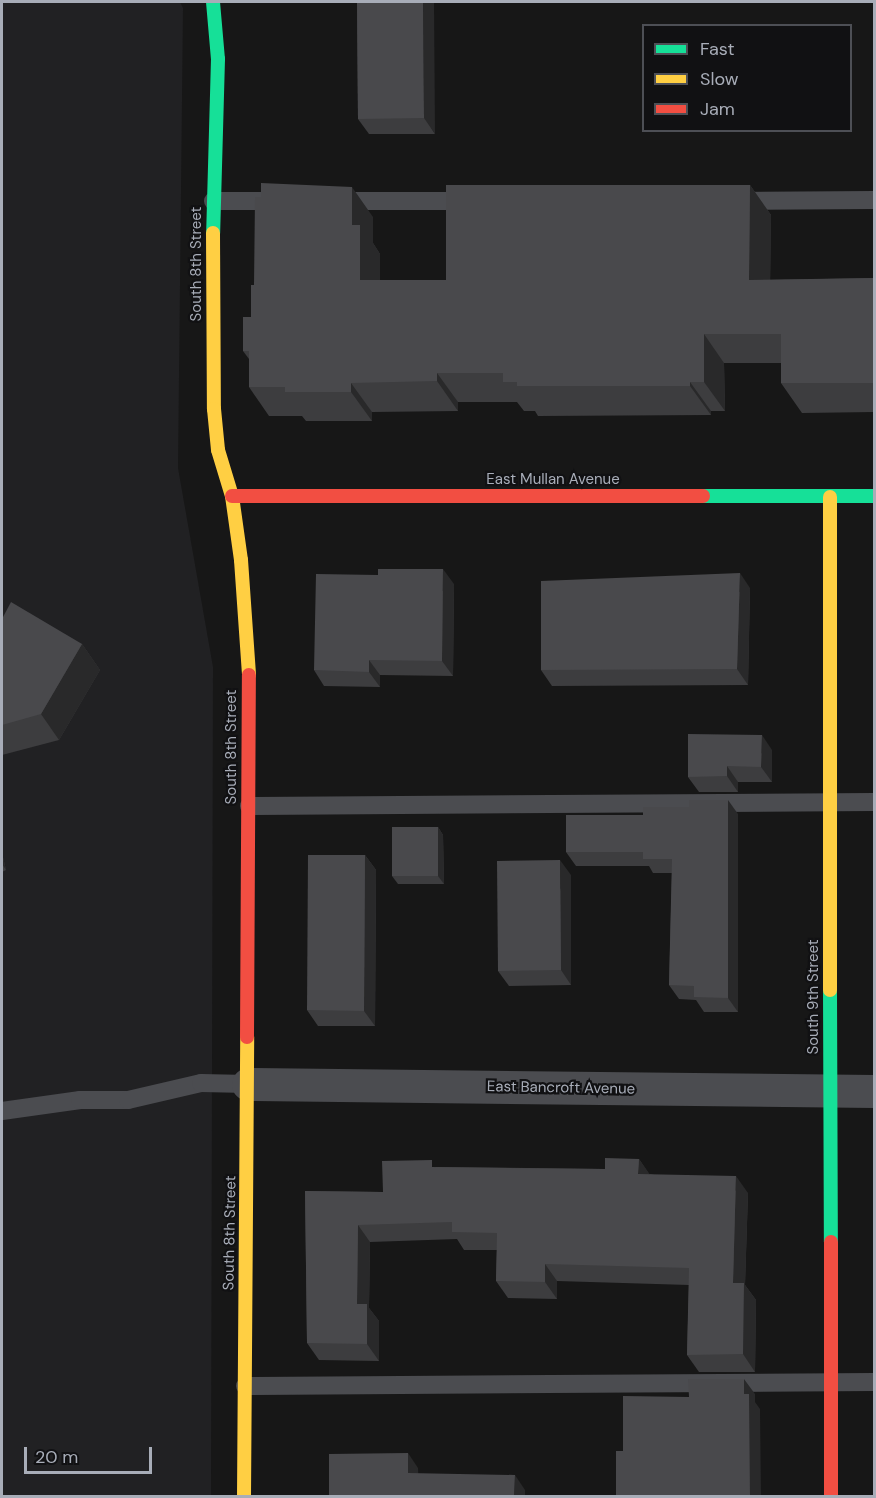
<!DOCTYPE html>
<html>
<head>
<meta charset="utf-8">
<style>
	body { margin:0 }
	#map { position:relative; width:876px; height:1498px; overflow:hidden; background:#171717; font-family:"DM Sans",sans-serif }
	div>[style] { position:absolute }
	.built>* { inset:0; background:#212123 }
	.lane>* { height:18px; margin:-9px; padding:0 9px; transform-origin:9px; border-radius:9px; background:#4b4c50 }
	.street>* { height:33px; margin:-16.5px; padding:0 16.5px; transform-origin:16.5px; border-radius:16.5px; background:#4b4c50 }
	.fast>* { height:14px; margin:-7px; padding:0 7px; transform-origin:7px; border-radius:7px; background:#16e098 }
	.slow>* { height:14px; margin:-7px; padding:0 7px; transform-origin:7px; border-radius:7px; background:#ffcf43 }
	.jam>* { height:14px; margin:-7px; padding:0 7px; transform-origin:7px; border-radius:7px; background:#f24e42 }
	.wall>* { inset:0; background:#3d3d3f }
	.shaded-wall>* { inset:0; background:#29292a }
	.building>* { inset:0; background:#49494c }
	span { translate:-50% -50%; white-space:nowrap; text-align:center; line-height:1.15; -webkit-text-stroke:4.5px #111113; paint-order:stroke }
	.street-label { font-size:15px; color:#a8adb8 }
	.frame { position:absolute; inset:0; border:3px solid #a8adb8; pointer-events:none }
	.legend { position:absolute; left:642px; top:24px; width:210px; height:108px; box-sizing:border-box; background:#111113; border:2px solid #4d4f55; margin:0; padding:8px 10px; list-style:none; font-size:18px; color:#a8adb8 }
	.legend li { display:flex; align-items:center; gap:12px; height:30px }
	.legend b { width:30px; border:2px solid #4d4f55 }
	.scale { position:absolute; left:24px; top:1447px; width:128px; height:27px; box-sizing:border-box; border:3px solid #a8adb8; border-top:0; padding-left:8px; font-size:18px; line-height:21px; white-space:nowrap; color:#a8adb8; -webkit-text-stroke:4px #111113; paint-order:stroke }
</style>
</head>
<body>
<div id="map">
	<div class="built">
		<i style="clip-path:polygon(2px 2px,180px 2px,183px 8px,178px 468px,213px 667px,211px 1496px,2px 1496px)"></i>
	</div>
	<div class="lane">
		<i style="left:213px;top:201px;width:64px"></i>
		<i style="left:338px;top:201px;width:131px"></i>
		<i style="left:737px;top:201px;width:137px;rotate:-0.4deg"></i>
		<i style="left:249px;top:806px;width:625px;rotate:-0.37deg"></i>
		<i style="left:2px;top:1111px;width:79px;rotate:-8deg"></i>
		<i style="left:80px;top:1100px;width:48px"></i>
		<i style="left:128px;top:1100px;width:75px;rotate:-13.1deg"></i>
		<i style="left:201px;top:1083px;width:47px;rotate:1.2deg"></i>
		<i style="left:245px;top:1386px;width:629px;rotate:-0.36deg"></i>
	</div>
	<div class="street">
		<i style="left:248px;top:1084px;width:626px;rotate:0.64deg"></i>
	</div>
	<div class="fast">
		<i style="left:213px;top:2px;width:57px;rotate:85deg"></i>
		<i style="left:218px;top:59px;width:174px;rotate:91.6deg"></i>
		<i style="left:703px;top:496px;width:171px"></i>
		<i style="left:830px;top:990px;width:252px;rotate:89.8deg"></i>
	</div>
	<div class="slow">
		<i style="left:213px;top:233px;width:176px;rotate:89.7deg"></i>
		<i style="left:214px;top:409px;width:41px;rotate:84.4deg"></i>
		<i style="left:218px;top:450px;width:48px;rotate:73.1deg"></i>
		<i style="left:232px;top:496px;width:65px;rotate:82deg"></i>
		<i style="left:241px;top:560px;width:115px;rotate:86deg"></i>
		<i style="left:830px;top:497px;width:493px;rotate:90deg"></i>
		<i style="left:244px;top:1496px;width:459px;rotate:-89.6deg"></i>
	</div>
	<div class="jam">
		<i style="left:232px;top:496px;width:471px"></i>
		<i style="left:247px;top:1037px;width:362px;rotate:-89.7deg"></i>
		<i style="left:831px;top:1242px;width:254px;rotate:90deg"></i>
	</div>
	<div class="wall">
		<i style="clip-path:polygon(357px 2px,435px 134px,369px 134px,358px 119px)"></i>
		<i style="clip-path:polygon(750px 185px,771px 215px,770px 280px,874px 278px,874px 412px,802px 413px,781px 383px,781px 363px,724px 363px,725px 411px,711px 411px,711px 415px,538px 416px,535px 411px,524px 411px,517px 402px,458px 402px,458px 411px,372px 412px,372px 421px,306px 421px,302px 416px,269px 416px,249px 387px,249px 359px,243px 351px,251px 317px,254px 285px,373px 217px,373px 243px,380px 254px,380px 280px,446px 280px)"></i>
		<i style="clip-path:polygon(454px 584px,453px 676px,380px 675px,380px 687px,324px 686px,314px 670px)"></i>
		<i style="clip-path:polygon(750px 588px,748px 685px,552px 686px,541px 670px)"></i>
		<i style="clip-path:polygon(2px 619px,82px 644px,100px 670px,59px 740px,2px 755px)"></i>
		<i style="clip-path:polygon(772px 750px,772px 782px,738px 782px,738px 792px,699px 792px,688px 777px)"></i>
		<i style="clip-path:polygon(738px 814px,738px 1012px,704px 1012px,696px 1000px,679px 999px,669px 985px,672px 873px,653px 873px,649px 866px,576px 866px,566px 852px)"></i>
		<i style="clip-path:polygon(438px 827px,443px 835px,444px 884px,398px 884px,392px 876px)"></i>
		<i style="clip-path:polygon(2px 853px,6px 870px,2px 872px)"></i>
		<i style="clip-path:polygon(365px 855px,376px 870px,375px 1026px,318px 1026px,307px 1010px)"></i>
		<i style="clip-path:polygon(571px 875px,571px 985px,509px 986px,498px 971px)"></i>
		<i style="clip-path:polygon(639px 1159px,649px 1174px,748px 1193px,745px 1285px,756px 1300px,755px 1372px,699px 1372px,687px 1355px,689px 1285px,557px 1281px,557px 1299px,508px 1298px,496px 1281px,497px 1250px,464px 1250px,457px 1239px,370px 1242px,369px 1308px,379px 1321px,379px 1361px,319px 1360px,307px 1343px,305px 1191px,383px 1192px,437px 1167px,605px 1169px)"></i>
	</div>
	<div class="shaded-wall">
		<i style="clip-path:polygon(423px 2px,434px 2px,435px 134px,424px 118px)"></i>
		<i style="clip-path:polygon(750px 185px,771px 215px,770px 309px,749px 280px)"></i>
		<i style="clip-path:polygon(352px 187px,373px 217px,373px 243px,380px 254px,380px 309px,360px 280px,352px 225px)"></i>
		<i style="clip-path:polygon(704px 334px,724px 363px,725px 411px,704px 382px)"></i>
		<i style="clip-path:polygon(437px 373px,458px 402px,458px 411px,437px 381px)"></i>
		<i style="clip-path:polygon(690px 382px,711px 411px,711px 415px,690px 386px)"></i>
		<i style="clip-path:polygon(351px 383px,372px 412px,372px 421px,351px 392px)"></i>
		<i style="clip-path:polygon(443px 569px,454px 584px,453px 676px,442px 661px)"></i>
		<i style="clip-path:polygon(740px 573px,750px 588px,748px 685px,737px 669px)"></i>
		<i style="clip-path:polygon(82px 644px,100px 670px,59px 740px,41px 714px)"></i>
		<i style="clip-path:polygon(369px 660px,380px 675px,380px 687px,369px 672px)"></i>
		<i style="clip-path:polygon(762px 735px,772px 750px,772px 782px,761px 767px)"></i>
		<i style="clip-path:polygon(727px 766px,738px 782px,738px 792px,727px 776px)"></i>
		<i style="clip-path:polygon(728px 800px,738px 814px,738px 1012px,728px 998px)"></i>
		<i style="clip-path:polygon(438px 827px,443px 835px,444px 884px,438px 876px)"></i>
		<i style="clip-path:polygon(2px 853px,6px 870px,2px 864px)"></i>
		<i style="clip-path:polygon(365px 855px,376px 870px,375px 1026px,364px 1011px)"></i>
		<i style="clip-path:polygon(560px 860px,571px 875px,571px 985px,561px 970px)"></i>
		<i style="clip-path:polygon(639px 1159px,651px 1176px,638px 1174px)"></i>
		<i style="clip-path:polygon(736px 1176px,748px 1193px,745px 1285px,756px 1300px,755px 1372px,743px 1354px,733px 1283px)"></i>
		<i style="clip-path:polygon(358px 1225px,370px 1242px,369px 1308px,379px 1321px,379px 1361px,367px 1344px,357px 1304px)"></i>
		<i style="clip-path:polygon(545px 1264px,557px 1281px,557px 1299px,545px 1282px)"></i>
		<i style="clip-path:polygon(744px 1379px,755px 1394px,755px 1402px,760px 1409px,761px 1497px,750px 1497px,744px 1394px)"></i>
		<i style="clip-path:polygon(408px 1453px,418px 1468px,419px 1487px,408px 1473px)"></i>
		<i style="clip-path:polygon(515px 1475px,525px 1490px,525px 1497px,514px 1497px)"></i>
	</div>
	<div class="building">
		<i style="clip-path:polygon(357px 2px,423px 2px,424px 118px,358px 119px)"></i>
		<i style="clip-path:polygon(261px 183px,352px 187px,352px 225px,360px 225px,360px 280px,446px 280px,446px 185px,750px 185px,749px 280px,874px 278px,874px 383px,781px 383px,781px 334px,704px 334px,704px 382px,690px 382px,690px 386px,517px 386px,517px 382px,503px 382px,503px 373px,437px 373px,437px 381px,351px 383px,351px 392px,285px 392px,285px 387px,249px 387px,249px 351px,243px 351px,243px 317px,251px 317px,251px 285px,254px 285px,255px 197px,261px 197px)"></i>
		<i style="clip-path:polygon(378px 569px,443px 569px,442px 661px,369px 660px,369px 672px,314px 670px,316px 574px,378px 575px)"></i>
		<i style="clip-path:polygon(740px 573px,737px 669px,541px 670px,541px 581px)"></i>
		<i style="clip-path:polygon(11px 602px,82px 644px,41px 714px,2px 725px,2px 619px)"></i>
		<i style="clip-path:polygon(688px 734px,762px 735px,761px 767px,727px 766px,727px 776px,688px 777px)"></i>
		<i style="clip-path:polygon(689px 800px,728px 800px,728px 998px,694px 997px,694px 986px,669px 985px,672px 859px,643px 859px,643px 852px,566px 852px,566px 815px,643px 815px,643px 807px,689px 807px)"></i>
		<i style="clip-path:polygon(392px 827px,438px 827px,438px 876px,392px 876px)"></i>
		<i style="clip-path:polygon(308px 855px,365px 855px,364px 1011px,307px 1010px)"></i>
		<i style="clip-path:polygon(560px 860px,561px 970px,498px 971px,497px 861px)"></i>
		<i style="clip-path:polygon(605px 1158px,639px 1159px,638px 1174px,736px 1176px,733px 1283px,744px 1283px,743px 1354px,687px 1355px,689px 1268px,545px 1264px,545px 1282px,496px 1281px,497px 1233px,452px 1232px,452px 1222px,358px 1225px,357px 1304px,367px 1304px,367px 1344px,307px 1343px,305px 1191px,383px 1192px,382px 1161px,432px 1160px,432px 1167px,605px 1169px)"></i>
		<i style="clip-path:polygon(688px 1379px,744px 1379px,744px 1394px,749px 1394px,750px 1497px,616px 1497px,616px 1451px,623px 1451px,623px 1396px,689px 1397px)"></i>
		<i style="clip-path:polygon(408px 1453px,408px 1473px,515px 1475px,514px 1497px,329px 1497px,329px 1454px)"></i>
	</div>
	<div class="street-label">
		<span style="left:197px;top:264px;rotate:-90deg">South 8th Street</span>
		<span style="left:553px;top:480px">East Mullan Avenue</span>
		<span style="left:232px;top:747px;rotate:-90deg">South 8th Street</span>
		<span style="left:814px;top:997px;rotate:-90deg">South 9th Street</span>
		<span style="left:561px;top:1088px;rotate:1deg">East Bancroft Avenue</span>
		<span style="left:230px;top:1233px;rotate:-89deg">South 8th Street</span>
	</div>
	<div class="frame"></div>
	<ul class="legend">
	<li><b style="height:8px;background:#16e098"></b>Fast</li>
	<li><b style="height:8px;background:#ffcf43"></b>Slow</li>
	<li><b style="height:8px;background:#f24e42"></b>Jam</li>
	</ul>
	<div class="scale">20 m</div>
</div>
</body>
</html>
